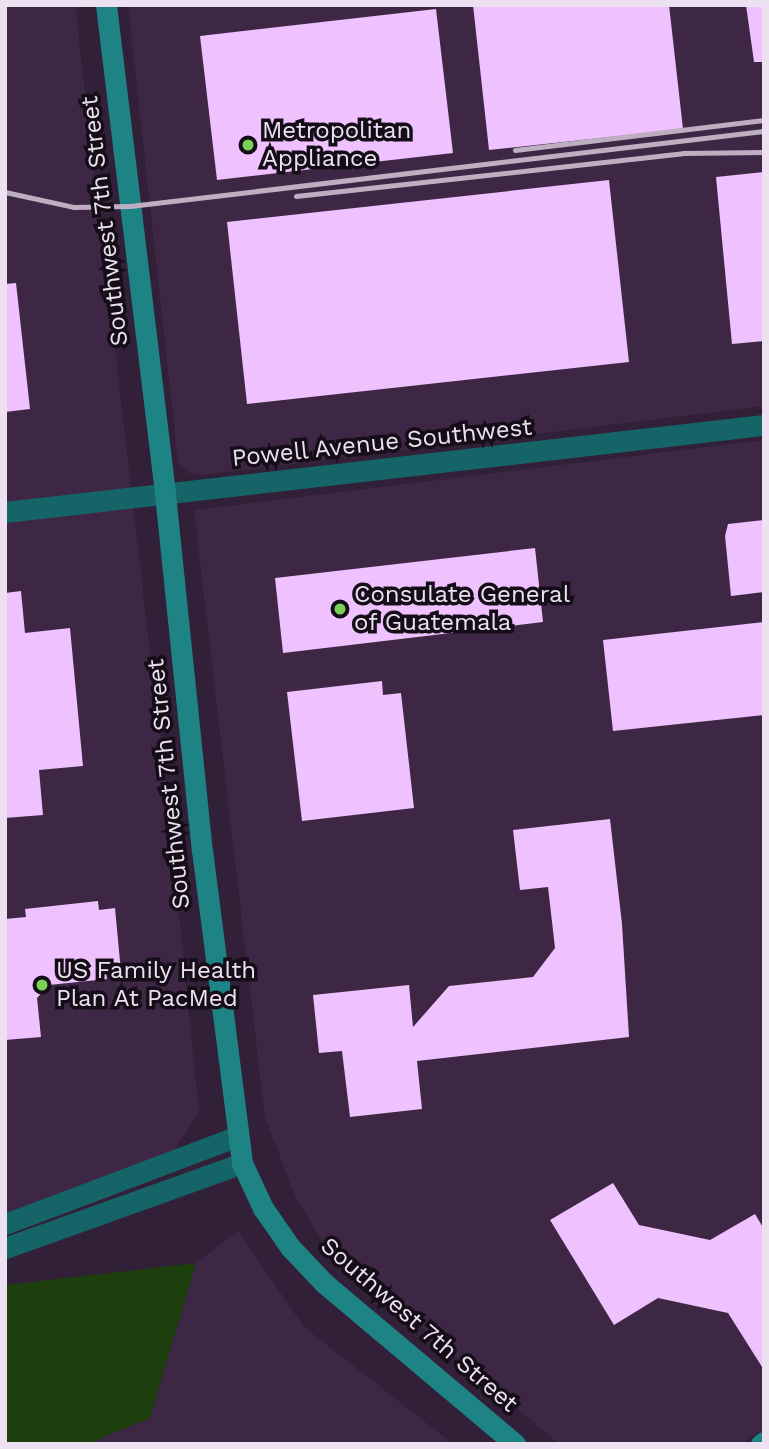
<!DOCTYPE html>
<html>
<head>
<meta charset="utf-8">
<style>
	body { margin:0 }
	#map { position:relative; width:769px; height:1449px; overflow:hidden; background:#321f38; font-family:"Work Sans",sans-serif }
	div>[style] { position:absolute }
	.built>* { inset:0; background:#3e2745 }
	.green>* { inset:0; background:#1d3f0e }
	.building>* { inset:0; background:#efc1fe }
	.street>* { height:21px; margin:-10.5px; padding:0 10.5px; transform-origin:10.5px; border-radius:10.5px; background:#156467 }
	.secondary>* { height:21px; margin:-10.5px; padding:0 10.5px; transform-origin:10.5px; border-radius:10.5px; background:#1e8385 }
	.rail>* { height:5px; margin:-2.5px; padding:0 2.5px; transform-origin:2.5px; border-radius:2.5px; background:#bdafc1 }
	.dots>* { width:19px; height:19px; translate:-50% -50%; box-sizing:border-box; border:4px solid #150d18; border-radius:50% }
	span { translate:-50% -50%; white-space:nowrap; text-align:center; line-height:1.15; -webkit-text-stroke:7px #150d18; paint-order:stroke }
	.poi-label { font-size:24px; color:#ede1f1 }
	.left { translate:0 -50%; text-align:left }
	.street-label { font-size:24px; color:#ede1f1 }
	.frame { position:absolute; inset:0; border:7px solid #ede1f1; pointer-events:none }
</style>
</head>
<body>
<div id="map">
	<div class="built">
		<i style="clip-path:polygon(5px 5px,75px 5px,170px 824px,199px 1113px,173px 1152px,5px 1219px)"></i>
		<i style="clip-path:polygon(128px 5px,764px 5px,764px 406px,203px 475px,188px 473px,178px 462px)"></i>
		<i style="clip-path:polygon(764px 440px,764px 1428px,742px 1444px,559px 1444px,325px 1246px,295px 1196px,265px 1118px,194px 510px)"></i>
		<i style="clip-path:polygon(238px 1231px,304px 1327px,453px 1444px,87px 1444px,150px 1418px,196px 1263px)"></i>
	</div>
	<div class="green">
		<i style="clip-path:polygon(196px 1263px,150px 1418px,87px 1444px,5px 1444px,5px 1285px)"></i>
	</div>
	<div class="building">
		<i style="clip-path:polygon(473px 5px,669px 5px,683px 129px,489px 150px)"></i>
		<i style="clip-path:polygon(746px 5px,764px 5px,764px 62px,754px 62px)"></i>
		<i style="clip-path:polygon(436px 9px,453px 153px,217px 180px,200px 36px)"></i>
		<i style="clip-path:polygon(764px 172px,764px 341px,732px 344px,716px 177px)"></i>
		<i style="clip-path:polygon(609px 180px,629px 362px,247px 404px,227px 222px)"></i>
		<i style="clip-path:polygon(16px 283px,30px 409px,5px 412px,5px 284px)"></i>
		<i style="clip-path:polygon(764px 520px,764px 592px,731px 596px,725px 536px,728px 524px)"></i>
		<i style="clip-path:polygon(535px 548px,543px 622px,283px 653px,275px 578px)"></i>
		<i style="clip-path:polygon(21px 591px,25px 633px,70px 628px,83px 766px,39px 770px,43px 815px,5px 818px,5px 593px)"></i>
		<i style="clip-path:polygon(764px 622px,764px 715px,613px 731px,603px 640px)"></i>
		<i style="clip-path:polygon(382px 681px,383px 695px,401px 693px,414px 808px,302px 821px,287px 692px)"></i>
		<i style="clip-path:polygon(610px 819px,622px 924px,629px 1037px,417px 1061px,422px 1109px,350px 1117px,342px 1051px,319px 1053px,313px 995px,409px 985px,413px 1027px,449px 986px,533px 977px,555px 948px,548px 887px,520px 890px,513px 830px)"></i>
		<i style="clip-path:polygon(98px 901px,99px 910px,115px 908px,121px 972px,106px 973px,107px 979px,49px 985px,37px 998px,41px 1037px,5px 1040px,5px 919px,26px 917px,25px 909px)"></i>
		<i style="clip-path:polygon(613px 1183px,639px 1225px,710px 1240px,755px 1214px,764px 1229px,764px 1370px,728px 1313px,658px 1298px,614px 1325px,550px 1220px)"></i>
	</div>
	<div class="street">
		<i style="left:5px;top:512px;width:764px;rotate:-6.54deg"></i>
		<i style="left:5px;top:1224px;width:249px;rotate:-20.7deg"></i>
		<i style="left:5px;top:1248px;width:252px;rotate:-19.7deg"></i>
	</div>
	<div class="secondary">
		<i style="left:106px;top:5px;width:493px;rotate:83.1deg"></i>
		<i style="left:165px;top:494px;width:358px;rotate:84.1deg"></i>
		<i style="left:202px;top:850px;width:316px;rotate:82.7deg"></i>
		<i style="left:242px;top:1163px;width:50px;rotate:65deg"></i>
		<i style="left:263px;top:1208px;width:47px;rotate:55.3deg"></i>
		<i style="left:290px;top:1247px;width:50px;rotate:46.6deg"></i>
		<i style="left:324px;top:1283px;width:250px;rotate:40.1deg"></i>
		<i style="left:761px;top:1444px;width:4px;rotate:-34deg"></i>
	</div>
	<div class="rail">
		<i style="left:515px;top:150px;width:251px;rotate:-6.9deg"></i>
		<i style="left:5px;top:192px;width:71px;rotate:12.3deg"></i>
		<i style="left:74px;top:207px;width:56px;rotate:-1deg"></i>
		<i style="left:130px;top:206px;width:638px;rotate:-6.75deg"></i>
		<i style="left:296px;top:196px;width:389px;rotate:-6.3deg"></i>
		<i style="left:683px;top:153px;width:81px;rotate:-0.7deg"></i>
	</div>
	<div class="dots">
		<i style="left:248px;top:145px;background:#7ad157"></i>
		<i style="left:340px;top:609px;background:#7ad157"></i>
		<i style="left:42px;top:985px;background:#7ad157"></i>
	</div>
	<div class="poi-label">
		<span class="left" style="left:262px;top:145px">Metropolitan<br>Appliance</span>
		<span class="left" style="left:354px;top:609px">Consulate General<br>of Guatemala</span>
		<span class="left" style="left:56px;top:985px">US Family Health<br>Plan At PacMed</span>
	</div>
	<div class="street-label">
		<span style="left:105px;top:221px;rotate:-97deg">Southwest 7th Street</span>
		<span style="left:382px;top:443px;rotate:-6deg">Powell Avenue Southwest</span>
		<span style="left:169px;top:784px;rotate:-96deg">Southwest 7th Street</span>
		<span style="left:419px;top:1325px;rotate:41deg">Southwest 7th Street</span>
	</div>
	<div class="frame"></div>
</div>
</body>
</html>
